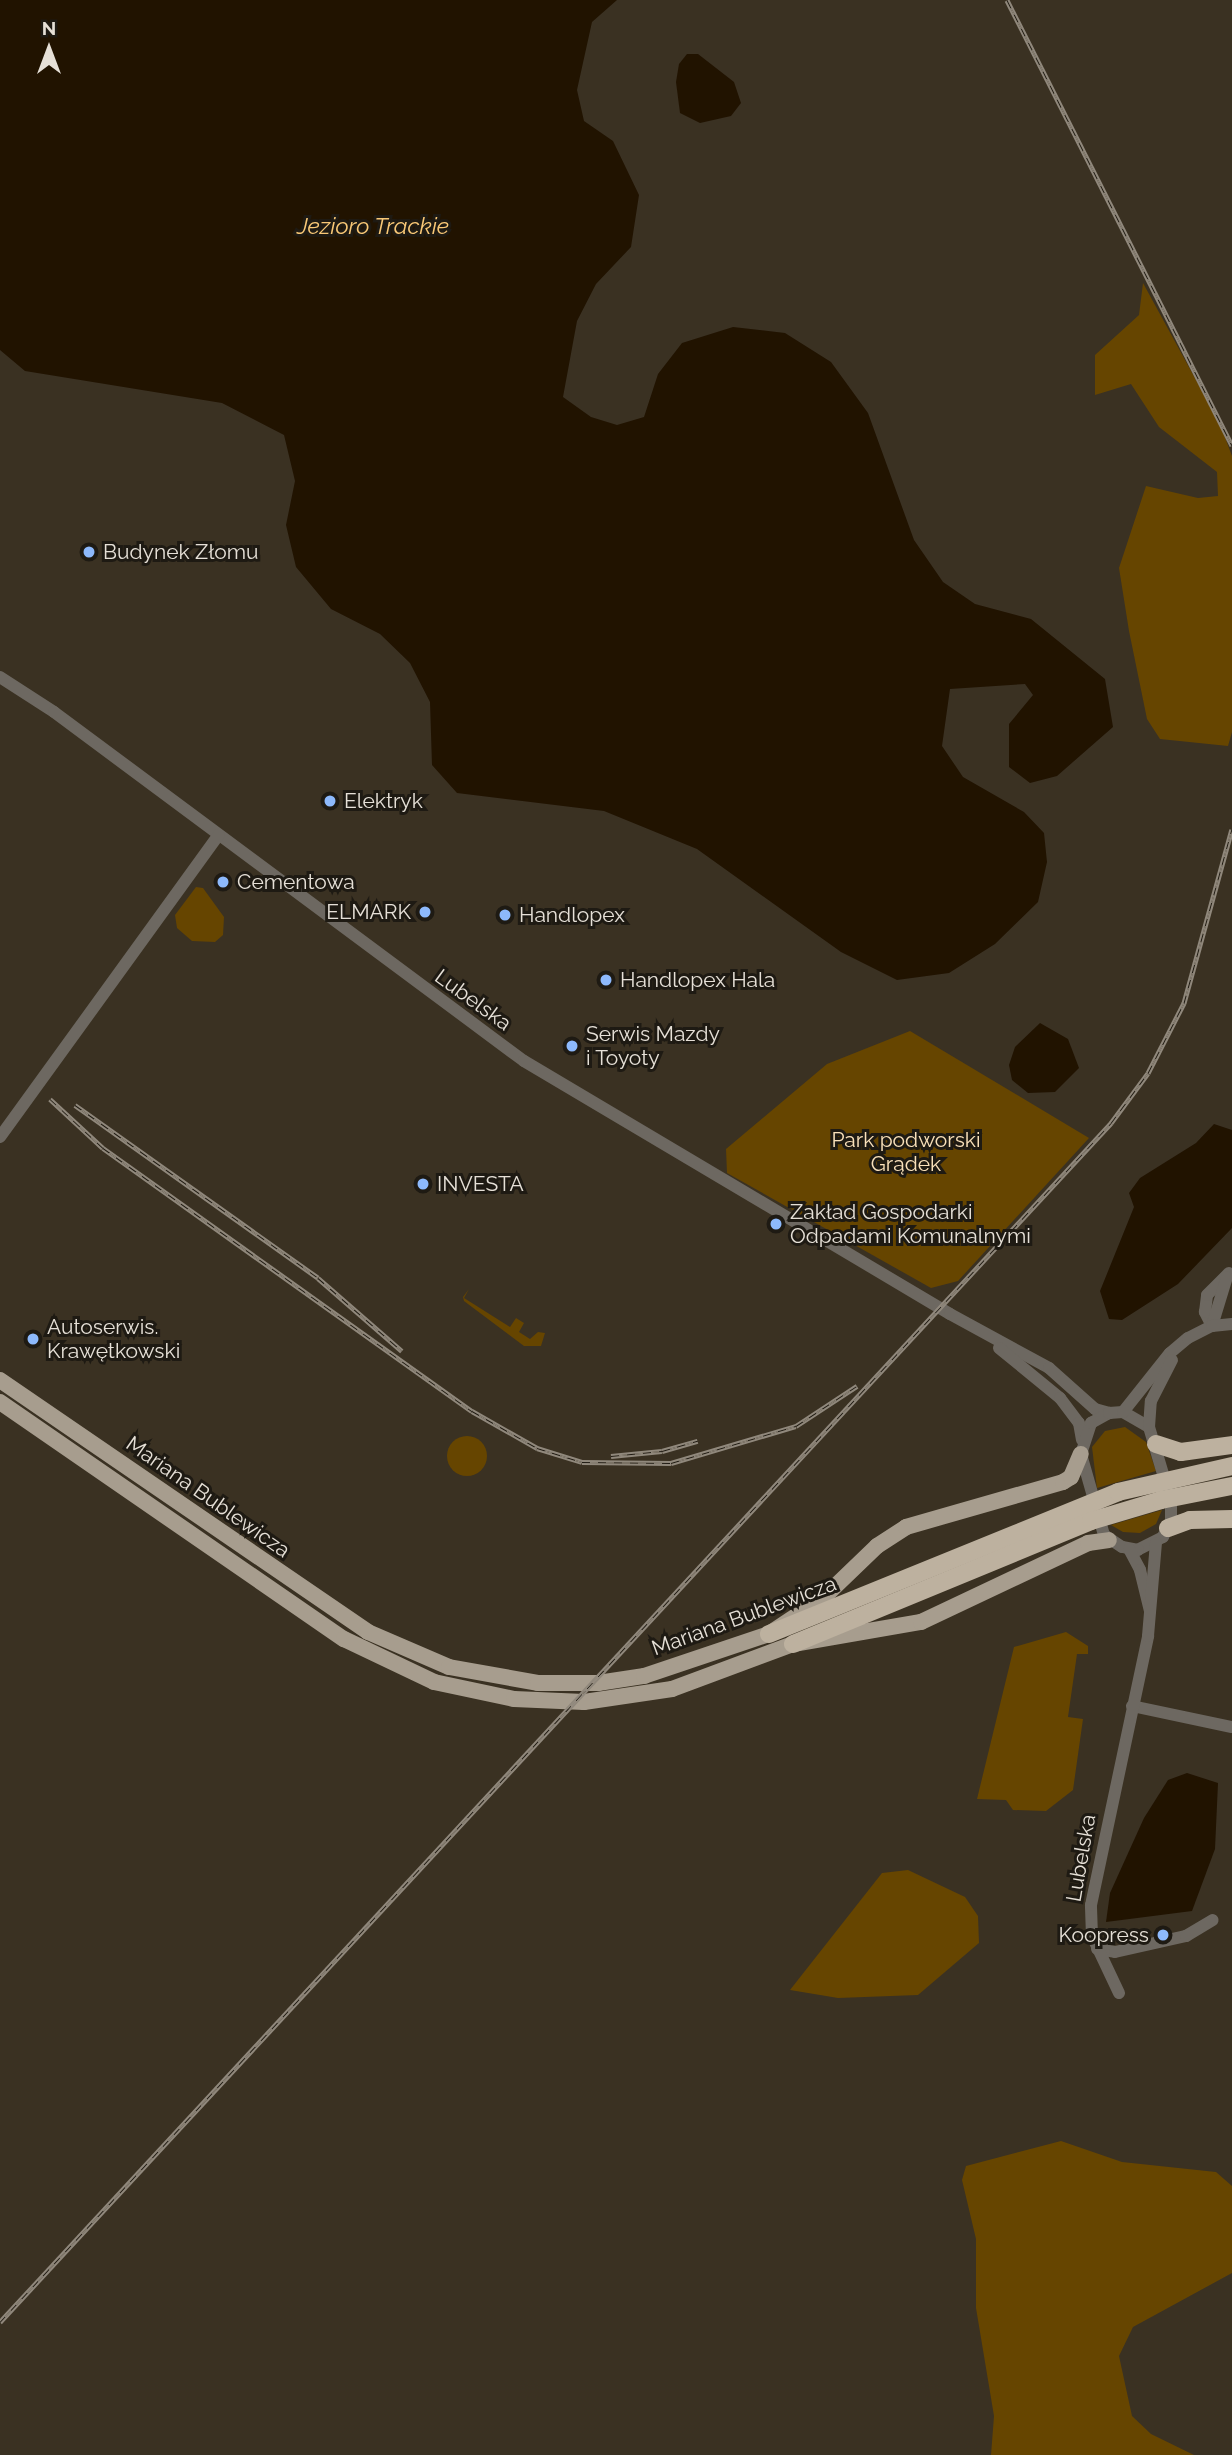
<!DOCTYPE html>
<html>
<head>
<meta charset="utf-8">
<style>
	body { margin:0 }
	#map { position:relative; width:1232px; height:2455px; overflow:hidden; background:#3a3122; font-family:Raleway,sans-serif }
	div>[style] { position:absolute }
	.green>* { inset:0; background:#664500 }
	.round { border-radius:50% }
	.water>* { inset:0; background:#211300 }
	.minor>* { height:12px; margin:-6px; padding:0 6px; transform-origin:6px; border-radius:6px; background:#6d6861 }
	.major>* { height:16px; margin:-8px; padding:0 8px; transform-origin:8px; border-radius:8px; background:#a79d8e }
	.highway>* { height:18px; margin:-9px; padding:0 9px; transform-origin:9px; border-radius:9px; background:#bdb19f }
	.rail>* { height:5px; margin-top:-2.5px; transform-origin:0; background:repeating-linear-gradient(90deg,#1e1a13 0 8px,#90887c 0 16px); box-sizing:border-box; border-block:2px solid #90887c }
	.dots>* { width:19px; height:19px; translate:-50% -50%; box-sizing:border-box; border:4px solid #1e1a13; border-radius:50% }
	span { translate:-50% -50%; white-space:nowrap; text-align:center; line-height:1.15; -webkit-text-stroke:6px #1e1a13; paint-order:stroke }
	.poi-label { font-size:21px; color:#e6e0d7 }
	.left { translate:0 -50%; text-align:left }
	.right { translate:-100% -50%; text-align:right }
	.street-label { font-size:21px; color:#e6e0d7 }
	.park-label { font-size:21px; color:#fae1ba }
	.water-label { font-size:23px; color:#f9c876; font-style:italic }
	.north { position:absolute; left:14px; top:14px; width:70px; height:70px; -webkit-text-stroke:5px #1e1a13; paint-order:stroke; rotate:0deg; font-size:19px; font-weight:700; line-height:28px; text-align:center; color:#e6e0d7 }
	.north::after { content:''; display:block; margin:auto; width:24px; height:32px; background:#e6e0d7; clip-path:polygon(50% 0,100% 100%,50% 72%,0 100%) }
</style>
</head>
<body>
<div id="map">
	<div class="green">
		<i style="clip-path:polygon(1143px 283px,1220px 424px,1232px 456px,1232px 732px,1228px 746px,1160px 739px,1147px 719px,1129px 631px,1119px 568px,1146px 486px,1198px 498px,1218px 496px,1217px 472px,1159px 427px,1131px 384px,1095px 395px,1095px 355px,1139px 315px)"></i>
		<i style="clip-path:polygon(196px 887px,203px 888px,224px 917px,223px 935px,215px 942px,192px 941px,177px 928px,175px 915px)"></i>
		<i style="clip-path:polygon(910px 1031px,1089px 1138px,958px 1281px,931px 1288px,727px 1173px,726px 1149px,827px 1064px)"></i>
		<i style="clip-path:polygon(469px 1289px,464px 1298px,510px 1327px,516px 1318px,524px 1323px,519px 1332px,530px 1339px,538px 1332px,545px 1333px,541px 1346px,524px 1346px,464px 1301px,463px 1297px)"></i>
		<i style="clip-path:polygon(1125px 1427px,1146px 1442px,1156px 1471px,1097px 1488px,1092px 1447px,1105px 1431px)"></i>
		<i class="round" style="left:447px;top:1436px;width:40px;height:40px"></i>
		<i style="clip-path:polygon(1162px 1510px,1156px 1524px,1140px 1533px,1123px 1532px,1111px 1525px)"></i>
		<i style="clip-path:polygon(1066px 1632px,1088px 1646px,1088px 1654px,1077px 1654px,1068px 1717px,1083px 1719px,1073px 1790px,1046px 1811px,1013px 1810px,1006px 1800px,977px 1799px,1014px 1647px)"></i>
		<i style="clip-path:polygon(908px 1870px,965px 1897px,978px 1916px,979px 1943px,918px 1995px,838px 1998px,790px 1990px,882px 1873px)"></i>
		<i style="clip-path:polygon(1061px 2141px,1122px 2162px,1216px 2172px,1232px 2186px,1232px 2273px,1133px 2327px,1119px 2356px,1132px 2416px,1151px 2434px,1194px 2455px,991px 2455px,994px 2416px,976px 2308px,976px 2239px,962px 2180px,966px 2166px)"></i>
	</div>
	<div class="water">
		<i style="clip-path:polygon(0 0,617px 0,592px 22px,577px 90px,584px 121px,613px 141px,639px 195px,631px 247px,596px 284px,577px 321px,563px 397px,591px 417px,617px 425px,644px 417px,658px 374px,682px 343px,733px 327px,785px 333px,831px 362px,868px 413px,914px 540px,943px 582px,975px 604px,1031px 619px,1105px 679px,1113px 727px,1057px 776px,1030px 783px,1009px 767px,1009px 724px,1033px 695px,1025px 684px,950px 689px,942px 746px,963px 777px,1024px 812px,1044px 833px,1047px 862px,1038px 902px,995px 944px,949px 973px,897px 980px,841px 952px,697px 849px,604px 811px,457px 793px,432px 765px,430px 702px,410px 663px,380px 634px,331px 609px,296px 567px,286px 525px,295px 481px,284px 435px,222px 403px,25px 371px,0 350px)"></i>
		<i style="clip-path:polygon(687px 54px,698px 54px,734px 82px,741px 103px,731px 116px,700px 123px,680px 113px,676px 82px,679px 64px)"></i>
		<i style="clip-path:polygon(1040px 1023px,1068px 1039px,1079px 1068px,1055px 1092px,1028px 1093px,1012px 1080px,1009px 1065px,1015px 1047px)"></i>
		<i style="clip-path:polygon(1214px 1124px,1232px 1130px,1232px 1228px,1178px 1284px,1122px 1320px,1109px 1319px,1100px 1291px,1134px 1207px,1129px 1193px,1140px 1178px,1196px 1143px)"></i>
		<i style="clip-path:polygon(1187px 1773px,1218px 1783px,1215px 1849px,1192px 1911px,1106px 1922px,1110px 1893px,1144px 1818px,1168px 1780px)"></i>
	</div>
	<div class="minor">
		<i style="left:0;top:677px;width:64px;rotate:32.9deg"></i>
		<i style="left:54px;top:712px;width:585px;rotate:36.6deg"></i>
		<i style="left:524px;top:1061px;width:495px;rotate:30.7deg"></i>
		<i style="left:950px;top:1314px;width:113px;rotate:28.6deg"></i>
		<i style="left:1049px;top:1368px;width:62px;rotate:41.7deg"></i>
		<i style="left:1095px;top:1409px;width:15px;rotate:16deg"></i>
		<i style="left:0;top:1137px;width:373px;rotate:-54.1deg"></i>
		<i style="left:1212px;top:1326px;width:16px;rotate:-117deg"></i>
		<i style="left:1205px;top:1312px;width:17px;rotate:-83deg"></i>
		<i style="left:1207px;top:1295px;width:31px;rotate:-45deg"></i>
		<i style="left:1212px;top:1326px;width:51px;rotate:-73deg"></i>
		<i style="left:999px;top:1348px;width:79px;rotate:39.3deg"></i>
		<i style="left:1060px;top:1398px;width:31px;rotate:53deg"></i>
		<i style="left:1079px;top:1423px;width:17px;rotate:80deg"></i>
		<i style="left:1123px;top:1412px;width:30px;rotate:30deg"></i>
		<i style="left:1149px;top:1427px;width:77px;rotate:73.4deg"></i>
		<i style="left:1171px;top:1501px;width:20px;rotate:90deg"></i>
		<i style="left:1171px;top:1521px;width:18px;rotate:117deg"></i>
		<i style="left:1163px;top:1537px;width:28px;rotate:153deg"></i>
		<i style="left:1138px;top:1550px;width:16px;rotate:-169deg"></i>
		<i style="left:1122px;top:1547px;width:22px;rotate:-146deg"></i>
		<i style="left:1104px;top:1535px;width:84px;rotate:-105.9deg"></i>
		<i style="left:1081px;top:1454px;width:33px;rotate:-72deg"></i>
		<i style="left:1091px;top:1423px;width:21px;rotate:-29deg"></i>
		<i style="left:1109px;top:1413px;width:14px;rotate:-4deg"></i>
		<i style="left:1123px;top:1412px;width:75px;rotate:-51.5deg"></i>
		<i style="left:1170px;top:1353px;width:23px;rotate:-40deg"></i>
		<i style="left:1188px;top:1338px;width:27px;rotate:-27deg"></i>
		<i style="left:1212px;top:1326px;width:20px;rotate:-6deg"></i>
		<i style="left:1149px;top:1427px;width:26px;rotate:-86deg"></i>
		<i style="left:1151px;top:1401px;width:46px;rotate:-62.9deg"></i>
		<i style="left:1129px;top:1549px;width:24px;rotate:62deg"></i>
		<i style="left:1140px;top:1570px;width:42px;rotate:76.3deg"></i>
		<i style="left:1132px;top:1706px;width:102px;rotate:11.9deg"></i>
		<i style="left:1097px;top:1949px;width:18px;rotate:9deg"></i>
		<i style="left:1115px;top:1952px;width:73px;rotate:-12.7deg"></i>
		<i style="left:1186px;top:1936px;width:31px;rotate:-31deg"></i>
		<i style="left:1119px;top:1993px;width:63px;rotate:-115.3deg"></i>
		<i style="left:1092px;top:1936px;width:31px;rotate:-92deg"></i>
		<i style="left:1091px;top:1905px;width:275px;rotate:-78deg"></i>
		<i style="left:1148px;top:1636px;width:93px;rotate:-85.1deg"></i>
	</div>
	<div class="major">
		<i style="left:0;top:1380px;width:446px;rotate:34.4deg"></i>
		<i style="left:368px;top:1632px;width:88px;rotate:23.4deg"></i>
		<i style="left:449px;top:1667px;width:90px;rotate:10.2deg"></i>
		<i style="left:538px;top:1683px;width:60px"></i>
		<i style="left:598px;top:1683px;width:47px;rotate:-8.7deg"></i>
		<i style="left:644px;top:1676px;width:132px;rotate:-18.6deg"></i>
		<i style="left:769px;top:1634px;width:65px;rotate:-33.7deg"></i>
		<i style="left:823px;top:1598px;width:75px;rotate:-43.9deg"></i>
		<i style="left:877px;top:1546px;width:35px;rotate:-33deg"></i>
		<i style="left:906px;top:1527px;width:163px;rotate:-16deg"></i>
		<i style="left:1063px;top:1482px;width:9px;rotate:-32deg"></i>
		<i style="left:1071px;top:1477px;width:25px;rotate:-67deg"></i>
		<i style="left:0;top:1402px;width:418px;rotate:34.6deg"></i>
		<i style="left:344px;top:1639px;width:100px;rotate:25.5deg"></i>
		<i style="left:434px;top:1682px;width:82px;rotate:12deg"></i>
		<i style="left:514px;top:1699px;width:70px;rotate:2.5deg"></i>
		<i style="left:584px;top:1702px;width:89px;rotate:-8.4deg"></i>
		<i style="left:672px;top:1689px;width:129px;rotate:-20.4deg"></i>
		<i style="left:793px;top:1644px;width:130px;rotate:-9.8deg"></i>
		<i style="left:921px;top:1622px;width:185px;rotate:-25.3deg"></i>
		<i style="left:1088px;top:1543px;width:21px;rotate:-8deg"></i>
	</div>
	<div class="highway">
		<i style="left:1156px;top:1444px;width:26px;rotate:18deg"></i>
		<i style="left:1181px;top:1452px;width:51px;rotate:-7.8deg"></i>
		<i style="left:1168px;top:1528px;width:23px;rotate:-20deg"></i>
		<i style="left:1190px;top:1520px;width:42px;rotate:-1.4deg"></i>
		<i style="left:769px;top:1634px;width:377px;rotate:-22.1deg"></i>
		<i style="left:1118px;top:1492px;width:117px;rotate:-12.8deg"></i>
		<i style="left:793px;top:1644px;width:322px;rotate:-22.4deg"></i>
		<i style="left:1091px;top:1521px;width:73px;rotate:-16.7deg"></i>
		<i style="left:1161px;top:1500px;width:72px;rotate:-11.2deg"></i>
	</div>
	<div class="rail">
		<i style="left:1007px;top:0;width:499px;rotate:63.2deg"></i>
		<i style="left:50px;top:1099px;width:72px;rotate:42.8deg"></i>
		<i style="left:103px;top:1148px;width:453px;rotate:35.5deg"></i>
		<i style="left:472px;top:1411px;width:75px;rotate:29.6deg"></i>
		<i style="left:537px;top:1448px;width:47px;rotate:17.3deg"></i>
		<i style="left:582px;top:1462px;width:89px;rotate:0.6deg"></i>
		<i style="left:671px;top:1463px;width:130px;rotate:-16.5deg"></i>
		<i style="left:796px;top:1426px;width:73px;rotate:-33.3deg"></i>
		<i style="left:75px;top:1105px;width:298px;rotate:35.4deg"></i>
		<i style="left:318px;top:1278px;width:111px;rotate:41deg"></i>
		<i style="left:611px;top:1456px;width:51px;rotate:-5.6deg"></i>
		<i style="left:662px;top:1451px;width:37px;rotate:-16deg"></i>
		<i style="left:0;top:2322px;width:1635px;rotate:-47.18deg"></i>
		<i style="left:1111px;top:1123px;width:62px;rotate:-53.5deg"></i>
		<i style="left:1148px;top:1073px;width:79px;rotate:-62.8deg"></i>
		<i style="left:1184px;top:1003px;width:180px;rotate:-74.6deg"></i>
	</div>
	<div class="dots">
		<i style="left:89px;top:552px;background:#8db9fc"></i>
		<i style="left:330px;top:801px;background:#8db9fc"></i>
		<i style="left:223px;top:882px;background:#8db9fc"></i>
		<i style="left:425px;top:912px;background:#8db9fc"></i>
		<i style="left:505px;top:915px;background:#8db9fc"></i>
		<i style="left:606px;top:980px;background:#8db9fc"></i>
		<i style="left:572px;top:1046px;background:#8db9fc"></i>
		<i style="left:423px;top:1184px;background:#8db9fc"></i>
		<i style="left:776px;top:1224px;background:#8db9fc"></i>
		<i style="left:33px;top:1339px;background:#8db9fc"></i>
		<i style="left:1163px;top:1935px;background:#8db9fc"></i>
	</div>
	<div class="poi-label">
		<span class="left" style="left:103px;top:552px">Budynek Złomu</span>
		<span class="left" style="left:344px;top:801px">Elektryk</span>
		<span class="left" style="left:237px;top:882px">Cementowa</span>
		<span class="right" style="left:411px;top:912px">ELMARK</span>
		<span class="left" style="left:519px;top:915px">Handlopex</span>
		<span class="left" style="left:620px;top:980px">Handlopex Hala</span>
		<span class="left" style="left:586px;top:1046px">Serwis Mazdy<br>i Toyoty</span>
		<span class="left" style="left:437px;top:1184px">INVESTA</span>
		<span class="left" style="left:790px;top:1224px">Zakład Gospodarki<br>Odpadami Komunalnymi</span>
		<span class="left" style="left:47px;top:1339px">Autoserwis.<br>Krawętkowski</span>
		<span class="right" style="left:1149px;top:1935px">Koopress</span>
	</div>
	<div class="street-label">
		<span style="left:473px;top:1000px;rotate:36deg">Lubelska</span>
		<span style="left:208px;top:1497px;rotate:35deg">Mariana Bublewicza</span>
		<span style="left:744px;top:1616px;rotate:-20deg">Mariana Bublewicza</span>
		<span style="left:1081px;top:1858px;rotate:-80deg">Lubelska</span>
	</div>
	<div class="park-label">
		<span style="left:906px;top:1152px">Park podworski<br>Grądek</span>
	</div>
	<div class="water-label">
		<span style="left:373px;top:226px">Jezioro Trackie</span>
	</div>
	<div class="north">N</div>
</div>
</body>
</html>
